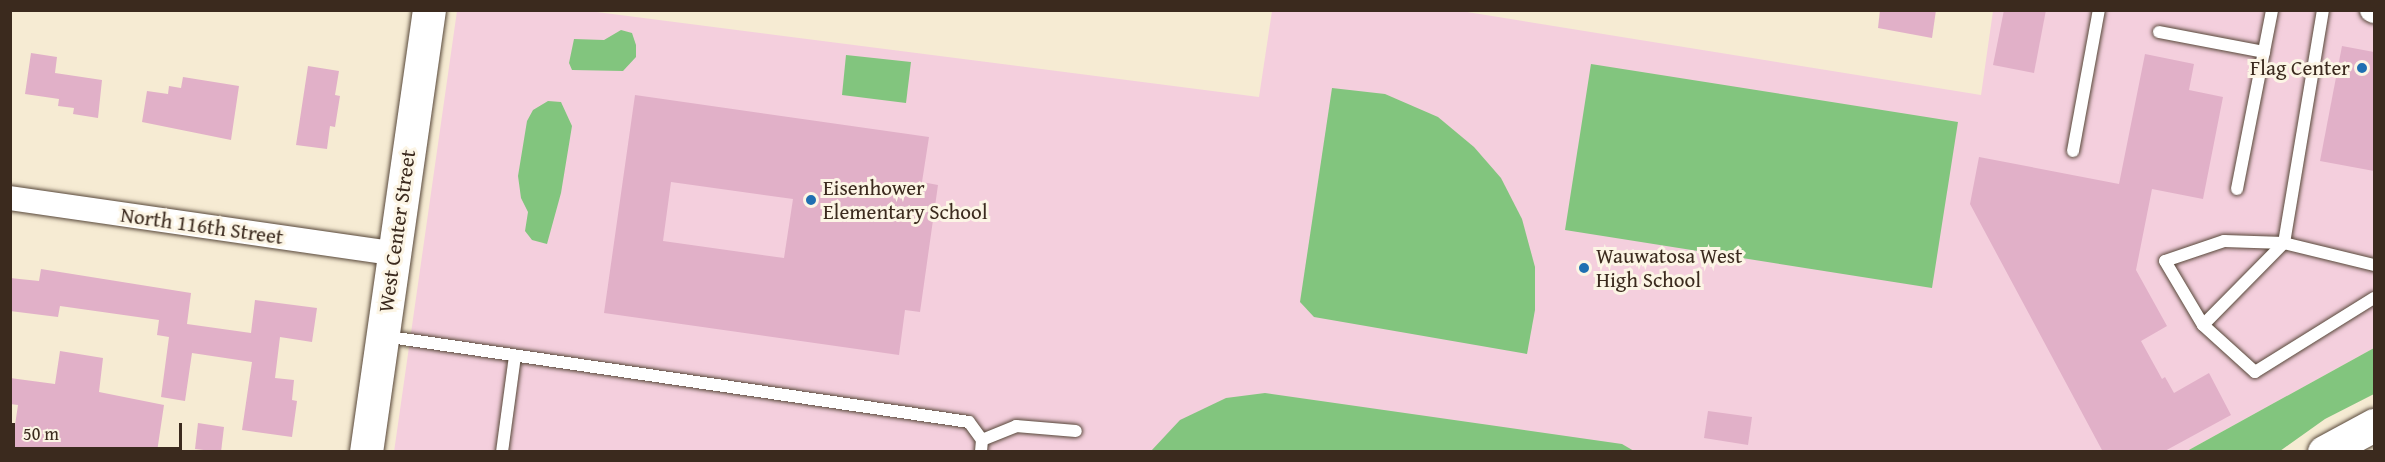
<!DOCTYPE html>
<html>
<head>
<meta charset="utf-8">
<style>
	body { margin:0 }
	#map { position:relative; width:2385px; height:462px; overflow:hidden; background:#f6ebd3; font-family:"Gentium Book Plus",serif }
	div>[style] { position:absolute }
	.built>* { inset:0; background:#f4cfdd }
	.green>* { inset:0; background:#82c57e }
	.building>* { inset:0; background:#e1b0c8 }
	.roads { filter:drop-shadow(0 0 2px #574739) drop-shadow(0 0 2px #574739) }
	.lane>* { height:12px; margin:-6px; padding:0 6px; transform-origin:6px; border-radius:6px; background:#fff }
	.street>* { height:24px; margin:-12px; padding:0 12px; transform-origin:12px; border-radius:12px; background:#fff }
	.secondary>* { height:33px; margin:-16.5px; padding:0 16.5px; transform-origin:16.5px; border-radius:16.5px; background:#fff }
	.highway>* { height:33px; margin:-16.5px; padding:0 16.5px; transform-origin:16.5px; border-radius:16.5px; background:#fff }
	.dots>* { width:16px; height:16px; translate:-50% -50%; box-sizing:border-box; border:3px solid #fcf5e5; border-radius:50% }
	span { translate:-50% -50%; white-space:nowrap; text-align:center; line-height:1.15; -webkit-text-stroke:6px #fcf5e5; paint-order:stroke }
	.poi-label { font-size:21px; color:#3b2a1e }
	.right { translate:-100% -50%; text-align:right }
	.left { translate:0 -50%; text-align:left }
	.street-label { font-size:21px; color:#3b2a1e }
	.frame { position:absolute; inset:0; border:12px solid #3b2a1e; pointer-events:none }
	.scale { position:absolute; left:12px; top:423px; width:170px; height:27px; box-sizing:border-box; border:3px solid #3b2a1e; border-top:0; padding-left:8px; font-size:18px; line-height:21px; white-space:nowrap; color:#3b2a1e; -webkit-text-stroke:4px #fcf5e5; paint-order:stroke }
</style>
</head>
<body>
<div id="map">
	<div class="built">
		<i style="clip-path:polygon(457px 11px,589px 11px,1259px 97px,1272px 11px,1461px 11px,1981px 95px,1993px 11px,2374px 11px,2374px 348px,2187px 451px,394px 452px)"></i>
	</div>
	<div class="green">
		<i style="clip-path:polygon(621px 30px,632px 33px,636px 45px,636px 57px,623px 71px,572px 70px,569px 63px,574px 39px,604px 40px)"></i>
		<i style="clip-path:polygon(846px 55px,911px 62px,906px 103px,842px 95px)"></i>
		<i style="clip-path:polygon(1591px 64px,1958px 122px,1932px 288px,1565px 230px)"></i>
		<i style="clip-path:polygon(1332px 88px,1385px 94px,1438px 117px,1474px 147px,1501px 178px,1522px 219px,1535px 267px,1535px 310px,1527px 354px,1314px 317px,1300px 302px)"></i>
		<i style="clip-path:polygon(548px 101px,561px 102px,572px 126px,561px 193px,547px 244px,532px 240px,525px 231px,528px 212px,521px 198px,518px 176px,527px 121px,533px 110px)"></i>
		<i style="clip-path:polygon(2374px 348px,2374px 394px,2325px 419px,2280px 451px,2187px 451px)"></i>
		<i style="clip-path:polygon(1265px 393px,1622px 444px,1634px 451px,1151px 451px,1180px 420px,1226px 398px)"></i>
	</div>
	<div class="building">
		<i style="clip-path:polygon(1880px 10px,1936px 10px,1932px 38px,1878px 28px)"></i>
		<i style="clip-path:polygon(2004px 10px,2046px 10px,2034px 73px,1993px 65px)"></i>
		<i style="clip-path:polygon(2342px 46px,2374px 52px,2374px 171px,2320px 161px)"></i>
		<i style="clip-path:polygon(31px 53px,57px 57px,55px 73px,102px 80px,98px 118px,73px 114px,74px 108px,58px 106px,59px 99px,25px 94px)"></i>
		<i style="clip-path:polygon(2145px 54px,2194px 64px,2189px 90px,2223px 97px,2203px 199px,2152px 189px,2136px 270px,2167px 326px,2141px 341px,2162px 379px,2165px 377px,2174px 393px,2209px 373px,2231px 415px,2163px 452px,2103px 452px,1970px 204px,1979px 157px,2119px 184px)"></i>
		<i style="clip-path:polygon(308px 66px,339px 71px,335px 95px,340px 96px,335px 127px,330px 126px,327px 149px,296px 145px)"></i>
		<i style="clip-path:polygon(183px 77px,239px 86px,231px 140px,142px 122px,147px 91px,168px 94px,169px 86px,181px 88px)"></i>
		<i style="clip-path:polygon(evenodd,635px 95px,929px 137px,922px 182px,938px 185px,920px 312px,905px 310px,899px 355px,604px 313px,635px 95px,671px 182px,793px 199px,784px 258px,663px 241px,671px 182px)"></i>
		<i style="clip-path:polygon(41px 269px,191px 293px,187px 324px,251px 333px,255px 300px,317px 308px,312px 342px,280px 337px,275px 378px,294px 380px,292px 400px,297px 401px,292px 437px,242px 430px,252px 362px,192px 353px,185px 401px,161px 397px,169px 337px,157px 335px,159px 320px,60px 306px,58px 317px,10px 311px,10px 278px,39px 281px)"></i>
		<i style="clip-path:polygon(60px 351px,103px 358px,99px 392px,164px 405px,157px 452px,11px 452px,18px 405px,10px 404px,10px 378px,55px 384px)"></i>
		<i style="clip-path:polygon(1708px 411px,1752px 417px,1748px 445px,1704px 438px)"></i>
		<i style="clip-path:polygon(198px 423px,224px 427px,221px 452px,195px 449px)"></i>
	</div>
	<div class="roads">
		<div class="lane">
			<i style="left:2159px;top:32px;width:107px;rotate:10.8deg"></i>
			<i style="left:2073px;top:151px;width:143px;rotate:-79.6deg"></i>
			<i style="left:2237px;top:189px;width:182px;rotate:-78.9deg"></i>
			<i style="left:2374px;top:265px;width:93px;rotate:-166.3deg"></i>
			<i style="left:2284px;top:243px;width:60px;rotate:-178.1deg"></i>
			<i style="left:2224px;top:241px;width:62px;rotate:161.3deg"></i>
			<i style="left:2165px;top:261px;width:74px;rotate:59.3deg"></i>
			<i style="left:2203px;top:325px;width:70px;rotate:42.1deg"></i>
			<i style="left:2255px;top:372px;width:140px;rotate:-31.9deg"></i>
			<i style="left:2203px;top:325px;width:115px;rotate:-45.4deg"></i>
			<i style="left:2284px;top:243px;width:236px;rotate:-80.5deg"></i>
			<i style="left:383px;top:336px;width:592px;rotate:8.35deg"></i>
			<i style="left:969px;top:422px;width:22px;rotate:54deg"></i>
			<i style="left:982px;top:440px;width:12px;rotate:95deg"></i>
			<i style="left:982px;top:440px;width:37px;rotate:-22deg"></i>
			<i style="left:1016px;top:426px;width:60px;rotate:4.8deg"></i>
			<i style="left:502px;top:452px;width:97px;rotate:-82.3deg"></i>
		</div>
		<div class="street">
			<i style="left:2372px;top:10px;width:2px;rotate:27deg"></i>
			<i style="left:10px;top:198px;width:388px;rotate:8.2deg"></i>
		</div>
		<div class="secondary">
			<i style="left:366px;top:452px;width:446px;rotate:-81.9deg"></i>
		</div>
		<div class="highway">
			<i style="left:2324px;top:452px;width:57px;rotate:-28.4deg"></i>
		</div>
	</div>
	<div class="dots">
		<i style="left:2362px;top:68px;background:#1f6fb2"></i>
		<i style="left:811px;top:200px;background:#1f6fb2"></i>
		<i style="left:1584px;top:268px;background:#1f6fb2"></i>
	</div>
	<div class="poi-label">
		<span class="right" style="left:2350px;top:68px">Flag Center</span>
		<span class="left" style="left:823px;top:200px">Eisenhower<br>Elementary School</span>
		<span class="left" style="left:1596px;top:268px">Wauwatosa West<br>High School</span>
	</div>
	<div class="street-label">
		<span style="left:202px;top:226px;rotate:8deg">North 116th Street</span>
		<span style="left:397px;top:231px;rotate:-82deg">West Center Street</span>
	</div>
	<div class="frame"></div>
	<div class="scale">50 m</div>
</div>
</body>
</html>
